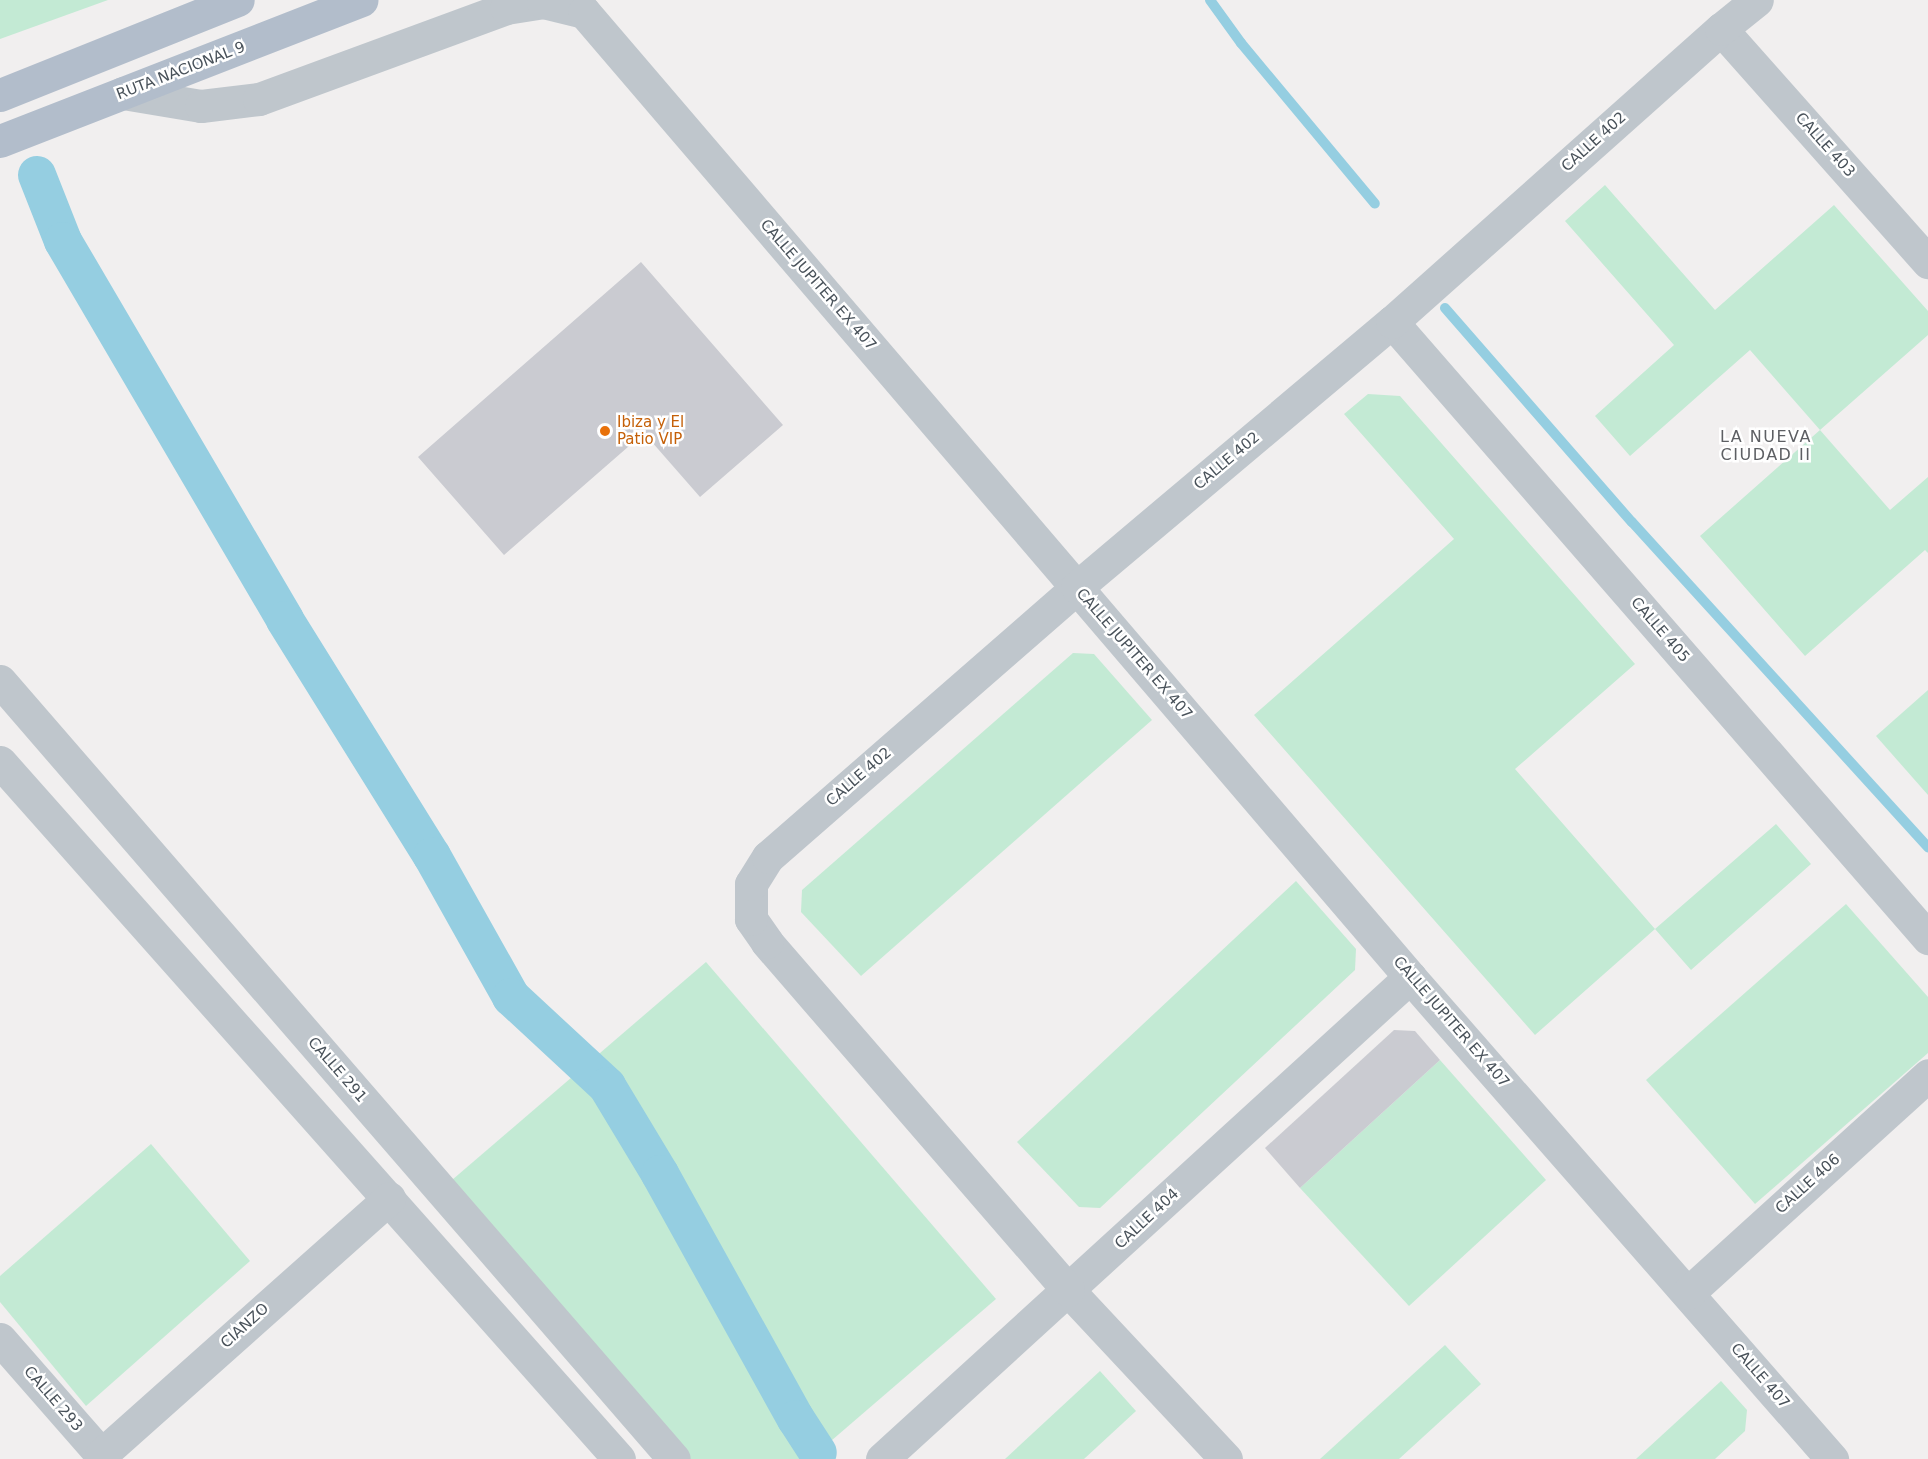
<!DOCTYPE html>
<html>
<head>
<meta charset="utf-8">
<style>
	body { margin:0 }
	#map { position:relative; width:1928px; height:1459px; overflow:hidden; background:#f1efef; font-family:"DejaVu Sans",sans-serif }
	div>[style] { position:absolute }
	.green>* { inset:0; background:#c3ead4 }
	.stream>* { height:10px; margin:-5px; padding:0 5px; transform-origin:5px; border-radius:5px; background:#95cee1 }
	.canal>* { height:38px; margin:-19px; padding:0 19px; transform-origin:19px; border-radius:19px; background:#95cee1 }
	.building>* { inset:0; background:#cacbd1 }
	.minor>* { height:33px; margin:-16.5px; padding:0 16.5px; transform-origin:16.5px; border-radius:16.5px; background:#bfc6cc }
	.major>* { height:33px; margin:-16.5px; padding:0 16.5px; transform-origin:16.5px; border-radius:16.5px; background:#b2bdcb }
	.dots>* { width:16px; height:16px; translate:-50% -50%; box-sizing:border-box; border:3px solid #fff; border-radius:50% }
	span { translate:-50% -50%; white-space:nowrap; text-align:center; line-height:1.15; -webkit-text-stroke:5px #fff; paint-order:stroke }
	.street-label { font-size:15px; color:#49525a }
	.food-label { font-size:15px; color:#c56008 }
	.left { translate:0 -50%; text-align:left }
	.neighbourhood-label { font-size:16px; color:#5d5f63; letter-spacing:1.5px }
</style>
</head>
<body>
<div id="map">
	<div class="green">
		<i style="clip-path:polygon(0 0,108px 0,0 39px)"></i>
		<i style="clip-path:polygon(1605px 185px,1715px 310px,1834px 205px,1928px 311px,1928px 335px,1820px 430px,1890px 510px,1928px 477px,1928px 553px,1925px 550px,1805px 656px,1700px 536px,1820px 430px,1750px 350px,1630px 456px,1595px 416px,1674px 345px,1565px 221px)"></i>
		<i style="clip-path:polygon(1368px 394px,1400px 396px,1635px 664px,1515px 769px,1655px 929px,1776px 824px,1811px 864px,1691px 970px,1655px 929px,1535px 1035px,1254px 715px,1454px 539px,1344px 414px)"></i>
		<i style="clip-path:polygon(1073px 653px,1094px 654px,1152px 720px,861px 976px,801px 912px,802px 890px)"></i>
		<i style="clip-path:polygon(1928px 690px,1928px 795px,1876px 736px)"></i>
		<i style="clip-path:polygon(1296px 881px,1356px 949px,1355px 970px,1100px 1208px,1079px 1207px,1017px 1142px)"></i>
		<i style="clip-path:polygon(1846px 904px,1928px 997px,1928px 1053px,1755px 1204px,1646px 1080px)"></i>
		<i style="clip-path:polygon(706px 962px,996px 1299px,810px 1459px,680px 1459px,445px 1186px)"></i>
		<i style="clip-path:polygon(1440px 1060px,1546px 1180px,1409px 1306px,1300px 1188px)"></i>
		<i style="clip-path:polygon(151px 1144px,250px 1261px,86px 1406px,0 1302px,0 1276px)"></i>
		<i style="clip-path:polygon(1445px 1345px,1481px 1384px,1399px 1459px,1320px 1459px)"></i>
		<i style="clip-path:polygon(1100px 1371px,1136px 1411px,1084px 1459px,1005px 1459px)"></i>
		<i style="clip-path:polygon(1721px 1381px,1747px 1410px,1745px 1431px,1715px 1459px,1636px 1459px)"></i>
	</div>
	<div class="stream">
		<i style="left:1210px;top:0;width:53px;rotate:54.2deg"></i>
		<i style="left:1241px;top:43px;width:209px;rotate:50.2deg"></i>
		<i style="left:1445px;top:308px;width:284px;rotate:48.9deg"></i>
		<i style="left:1632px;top:522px;width:440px;rotate:47.7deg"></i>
	</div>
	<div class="canal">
		<i style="left:37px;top:175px;width:71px;rotate:68.5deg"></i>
		<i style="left:63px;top:241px;width:439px;rotate:59.6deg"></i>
		<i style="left:285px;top:620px;width:278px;rotate:58.1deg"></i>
		<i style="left:432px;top:856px;width:162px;rotate:60.7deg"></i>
		<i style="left:511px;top:997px;width:131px;rotate:42.8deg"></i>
		<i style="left:607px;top:1086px;width:103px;rotate:58.9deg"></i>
		<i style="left:660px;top:1174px;width:280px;rotate:61deg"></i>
		<i style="left:796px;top:1419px;width:40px;rotate:57.1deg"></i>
	</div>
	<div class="building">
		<i style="clip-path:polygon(641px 262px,783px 425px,700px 497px,644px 433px,504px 555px,418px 457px)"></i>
		<i style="clip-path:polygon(1394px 1030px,1415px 1031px,1440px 1060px,1300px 1188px,1265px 1148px)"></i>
	</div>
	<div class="minor">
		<i style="left:1721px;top:29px;width:312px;rotate:48.4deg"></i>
		<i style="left:123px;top:93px;width:79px;rotate:9.5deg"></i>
		<i style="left:201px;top:106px;width:58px;rotate:-6.9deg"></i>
		<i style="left:259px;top:99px;width:263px;rotate:-20.2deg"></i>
		<i style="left:506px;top:8px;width:37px;rotate:-9deg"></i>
		<i style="left:543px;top:2px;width:42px;rotate:13.7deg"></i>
		<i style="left:584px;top:12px;width:1270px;rotate:49.44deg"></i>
		<i style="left:1410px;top:977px;width:641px;rotate:48.8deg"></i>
		<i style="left:1392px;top:322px;width:817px;rotate:48.97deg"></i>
		<i style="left:0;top:681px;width:1029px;rotate:49.1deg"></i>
		<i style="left:0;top:762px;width:932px;rotate:48.39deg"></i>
		<i style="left:1688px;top:1293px;width:324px;rotate:-42.2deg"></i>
		<i style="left:0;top:1339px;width:159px;rotate:48.8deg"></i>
		<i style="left:101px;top:1455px;width:386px;rotate:-41.7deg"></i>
		<i style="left:882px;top:1459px;width:715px;rotate:-42.39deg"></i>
		<i style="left:1226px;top:1459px;width:231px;rotate:-133.1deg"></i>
		<i style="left:1068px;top:1290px;width:460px;rotate:-130.9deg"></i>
		<i style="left:767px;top:942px;width:28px;rotate:-125deg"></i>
		<i style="left:751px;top:919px;width:35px;rotate:-90deg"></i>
		<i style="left:751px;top:884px;width:32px;rotate:-58deg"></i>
		<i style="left:768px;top:857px;width:410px;rotate:-41.1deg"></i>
		<i style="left:1077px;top:587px;width:412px;rotate:-40.1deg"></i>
		<i style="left:1392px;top:322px;width:441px;rotate:-41.7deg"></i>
		<i style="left:1721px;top:29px;width:46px;rotate:-38.9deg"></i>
	</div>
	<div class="major">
		<i style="left:0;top:95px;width:256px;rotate:-21.8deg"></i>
		<i style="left:0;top:141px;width:388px;rotate:-21.3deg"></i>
	</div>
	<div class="dots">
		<i style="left:605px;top:431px;background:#e8710a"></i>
	</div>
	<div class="street-label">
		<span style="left:181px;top:71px;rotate:-21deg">RUTA NACIONAL 9</span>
		<span style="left:1594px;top:142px;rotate:-42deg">CALLE 402</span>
		<span style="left:1825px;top:145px;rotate:48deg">CALLE 403</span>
		<span style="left:818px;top:285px;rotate:49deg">CALLE JUPITER EX 407</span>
		<span style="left:1227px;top:461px;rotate:-40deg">CALLE 402</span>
		<span style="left:1660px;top:630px;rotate:49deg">CALLE 405</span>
		<span style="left:1134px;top:654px;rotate:49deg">CALLE JUPITER EX 407</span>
		<span style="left:859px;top:777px;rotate:-41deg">CALLE 402</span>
		<span style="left:1451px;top:1022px;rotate:49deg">CALLE JUPITER EX 407</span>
		<span style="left:337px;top:1070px;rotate:49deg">CALLE 291</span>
		<span style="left:1808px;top:1184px;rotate:-42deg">CALLE 406</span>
		<span style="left:1147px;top:1219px;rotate:-43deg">CALLE 404</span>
		<span style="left:245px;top:1326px;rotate:-42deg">CIANZO</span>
		<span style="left:1760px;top:1376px;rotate:49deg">CALLE 407</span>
		<span style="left:53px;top:1399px;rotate:49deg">CALLE 293</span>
	</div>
	<div class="food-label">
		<span class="left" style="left:617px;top:431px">Ibiza y El<br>Patio VIP</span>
	</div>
	<div class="neighbourhood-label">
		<span style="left:1766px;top:446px">LA NUEVA<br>CIUDAD II</span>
	</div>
</div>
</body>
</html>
